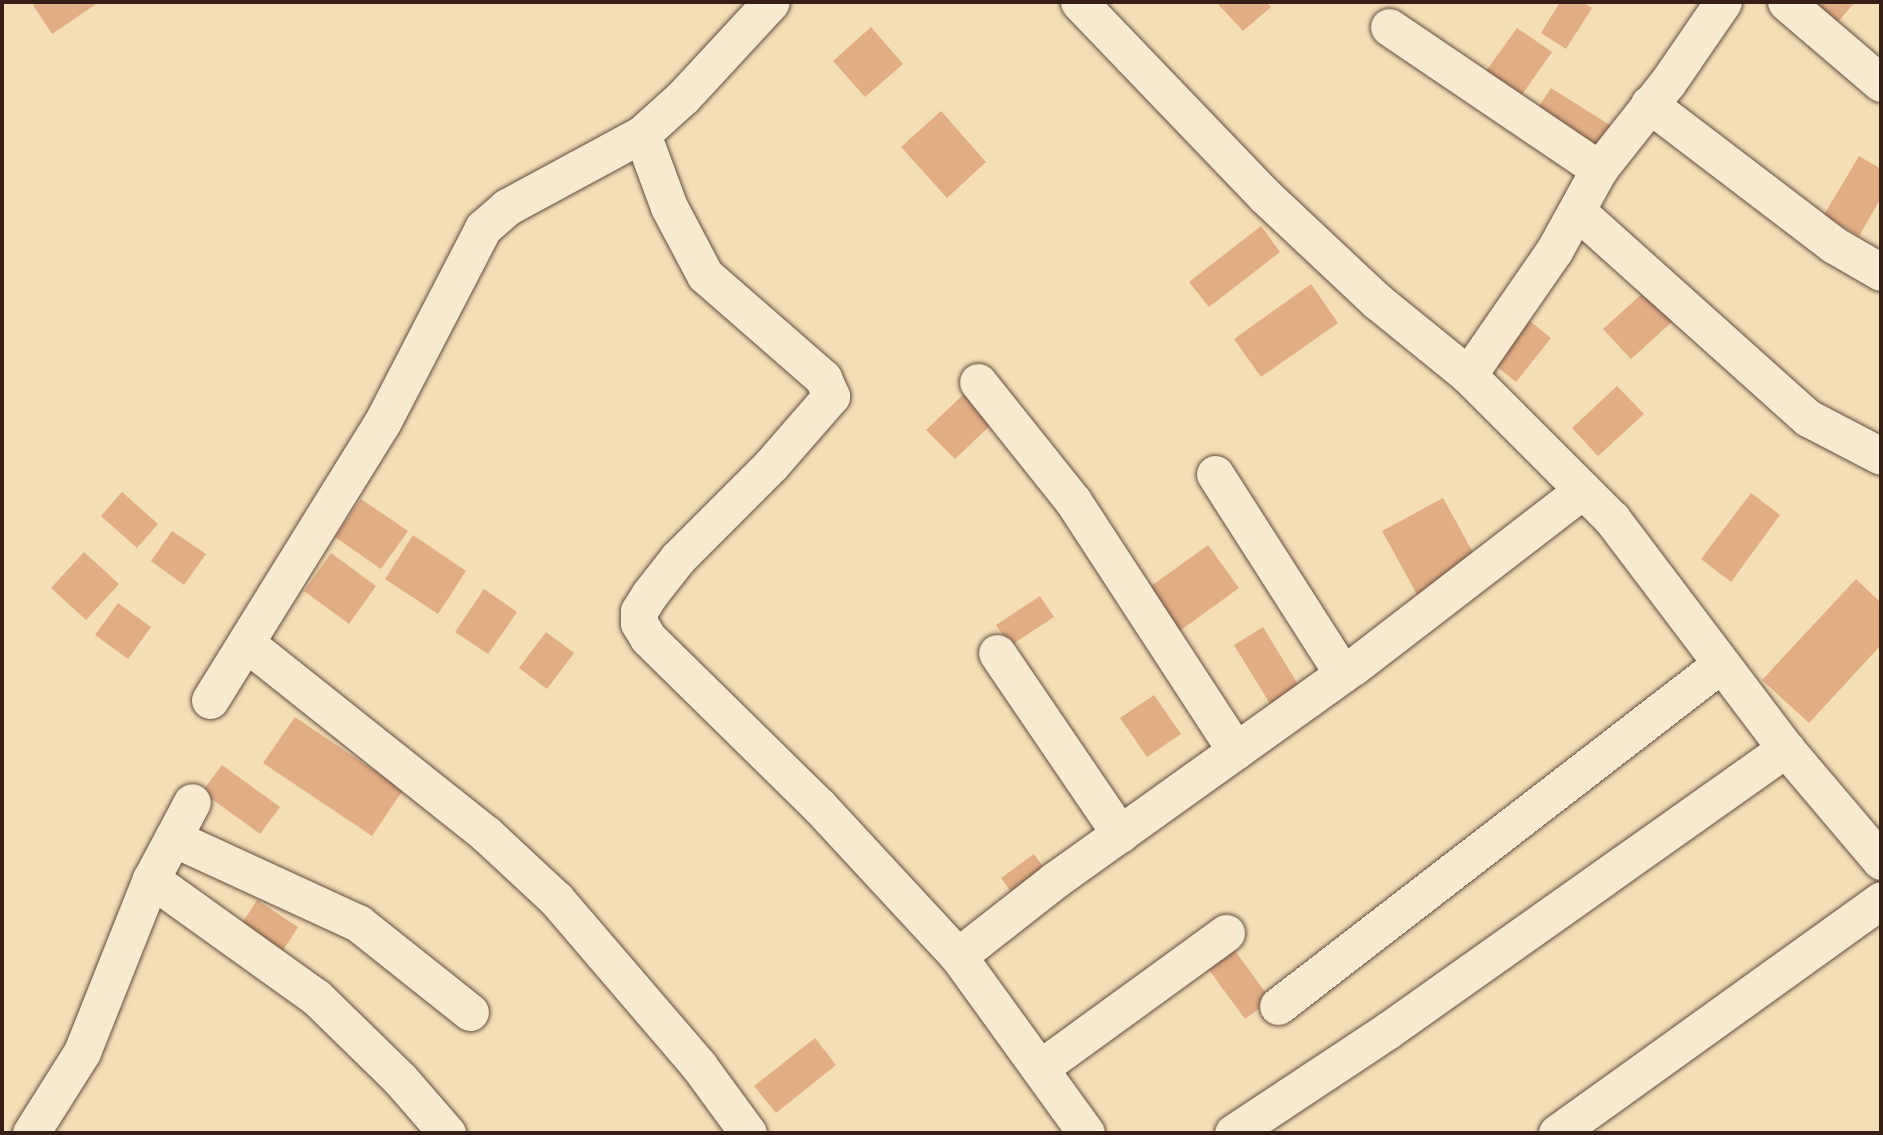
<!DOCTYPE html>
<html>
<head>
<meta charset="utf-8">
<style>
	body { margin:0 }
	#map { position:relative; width:1883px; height:1135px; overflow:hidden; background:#f3deb6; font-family:"IM FELL English",serif }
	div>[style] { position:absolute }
	.building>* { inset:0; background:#e1ad85 }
	.roads { filter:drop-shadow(0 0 2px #644e3e) drop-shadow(0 0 2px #644e3e) }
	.street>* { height:37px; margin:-18.5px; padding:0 18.5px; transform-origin:18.5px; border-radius:18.5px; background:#f7ead0 }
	span { translate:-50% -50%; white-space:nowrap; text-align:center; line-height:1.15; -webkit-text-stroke:6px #f7ead0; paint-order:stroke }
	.frame { position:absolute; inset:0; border:4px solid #341e16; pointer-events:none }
</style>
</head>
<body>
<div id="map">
	<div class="building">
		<i style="clip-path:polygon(38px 2px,99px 2px,52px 34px,33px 5px)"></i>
		<i style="clip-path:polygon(1216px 2px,1266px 2px,1271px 7px,1243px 31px)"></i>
		<i style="clip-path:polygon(1560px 2px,1582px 2px,1592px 8px,1566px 49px,1541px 33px)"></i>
		<i style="clip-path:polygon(1797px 2px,1855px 2px,1831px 30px)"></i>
		<i style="clip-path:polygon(871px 27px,903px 64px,865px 97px,833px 61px)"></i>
		<i style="clip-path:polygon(1517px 28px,1552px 52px,1516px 103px,1481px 78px)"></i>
		<i style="clip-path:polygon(1551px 88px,1621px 132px,1600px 165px,1530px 120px)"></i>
		<i style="clip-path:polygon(941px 111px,986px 162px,947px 198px,901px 147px)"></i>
		<i style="clip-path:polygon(1859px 156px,1881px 169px,1881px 198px,1859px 236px,1824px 215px)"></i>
		<i style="clip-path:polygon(1261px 226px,1280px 252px,1209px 307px,1189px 282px)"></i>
		<i style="clip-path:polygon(1311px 284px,1338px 323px,1261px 377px,1234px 339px)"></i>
		<i style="clip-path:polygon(1645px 291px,1673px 321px,1631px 359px,1603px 329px)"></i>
		<i style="clip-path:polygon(1525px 317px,1551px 338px,1516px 382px,1490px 361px)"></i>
		<i style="clip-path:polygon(1617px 386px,1644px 414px,1598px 456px,1572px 428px)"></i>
		<i style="clip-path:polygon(969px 389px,998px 418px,955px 459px,926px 430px)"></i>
		<i style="clip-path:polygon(122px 492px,158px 524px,137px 548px,101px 516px)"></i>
		<i style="clip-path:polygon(1751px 493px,1780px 515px,1731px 582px,1701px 559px)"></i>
		<i style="clip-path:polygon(1443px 498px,1480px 565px,1419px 598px,1382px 531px)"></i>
		<i style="clip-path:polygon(361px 499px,408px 531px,381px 569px,335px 537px)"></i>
		<i style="clip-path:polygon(172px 531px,206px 554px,184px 585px,151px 561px)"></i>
		<i style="clip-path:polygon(413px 535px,466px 571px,438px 614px,385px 579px)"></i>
		<i style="clip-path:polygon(1208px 545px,1239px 588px,1174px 635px,1143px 592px)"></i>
		<i style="clip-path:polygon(84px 552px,119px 584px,86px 620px,51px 588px)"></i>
		<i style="clip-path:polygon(331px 553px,376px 586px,349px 624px,304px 591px)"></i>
		<i style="clip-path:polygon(1856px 579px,1881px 603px,1881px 645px,1809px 723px,1762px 680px)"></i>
		<i style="clip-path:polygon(484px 589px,517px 612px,488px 654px,455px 632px)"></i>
		<i style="clip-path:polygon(1040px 596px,1054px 617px,1010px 646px,996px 625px)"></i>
		<i style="clip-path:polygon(118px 603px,151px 627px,128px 659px,95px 635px)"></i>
		<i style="clip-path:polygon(1263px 627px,1304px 694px,1275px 712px,1234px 645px)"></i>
		<i style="clip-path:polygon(546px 632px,574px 653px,547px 689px,519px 668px)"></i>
		<i style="clip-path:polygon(1154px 695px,1181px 734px,1147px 757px,1120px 718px)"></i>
		<i style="clip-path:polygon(295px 717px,403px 790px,372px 836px,263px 763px)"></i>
		<i style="clip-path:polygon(222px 765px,280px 807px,260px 834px,202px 792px)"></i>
		<i style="clip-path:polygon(1034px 854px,1047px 872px,1014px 896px,1001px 878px)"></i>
		<i style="clip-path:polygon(257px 900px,298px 927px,275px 963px,234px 936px)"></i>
		<i style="clip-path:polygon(1227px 940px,1271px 1000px,1245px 1019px,1201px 959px)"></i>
		<i style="clip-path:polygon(815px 1038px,836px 1065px,776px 1113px,754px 1086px)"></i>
	</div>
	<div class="roads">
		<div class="street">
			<i style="left:1079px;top:2px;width:269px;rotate:46.2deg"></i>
			<i style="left:1265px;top:196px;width:154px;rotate:43.2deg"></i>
			<i style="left:1377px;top:301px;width:117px;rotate:39.1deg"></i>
			<i style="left:1468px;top:375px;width:204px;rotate:45deg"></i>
			<i style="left:1612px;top:519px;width:288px;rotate:52.9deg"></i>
			<i style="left:1786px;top:749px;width:147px;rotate:49.7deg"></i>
			<i style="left:1786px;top:2px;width:125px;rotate:40.5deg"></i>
			<i style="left:1389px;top:27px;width:254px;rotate:34.1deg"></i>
			<i style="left:1649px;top:104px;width:233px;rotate:37.3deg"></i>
			<i style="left:1834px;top:245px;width:54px;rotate:29.9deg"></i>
			<i style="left:642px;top:134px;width:78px;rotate:69.7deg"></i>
			<i style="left:669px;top:207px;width:77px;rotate:62.1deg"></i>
			<i style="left:705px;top:275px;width:157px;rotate:41.1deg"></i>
			<i style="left:823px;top:378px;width:20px;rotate:66deg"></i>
			<i style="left:831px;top:396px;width:91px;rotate:131deg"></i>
			<i style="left:771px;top:465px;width:132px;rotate:135deg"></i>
			<i style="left:678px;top:558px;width:47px;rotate:128.1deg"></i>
			<i style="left:649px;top:595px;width:19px;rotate:122deg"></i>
			<i style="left:639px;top:611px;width:12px;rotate:90deg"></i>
			<i style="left:639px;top:623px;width:17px;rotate:59deg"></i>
			<i style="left:648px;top:638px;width:240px;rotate:44.5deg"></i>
			<i style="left:819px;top:806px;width:205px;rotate:47.2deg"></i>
			<i style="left:958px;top:956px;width:218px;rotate:54.1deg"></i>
			<i style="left:1577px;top:211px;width:310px;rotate:41.9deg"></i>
			<i style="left:1808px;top:418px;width:82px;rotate:27.5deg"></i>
			<i style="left:1468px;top:375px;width:151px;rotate:-55.3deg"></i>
			<i style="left:1554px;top:251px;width:94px;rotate:-61.2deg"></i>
			<i style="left:1599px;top:169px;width:111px;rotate:-51.6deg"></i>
			<i style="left:1668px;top:82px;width:97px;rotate:-55.5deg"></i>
			<i style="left:978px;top:382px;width:152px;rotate:51.4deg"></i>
			<i style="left:1073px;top:501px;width:298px;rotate:56.9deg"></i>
			<i style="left:1215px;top:474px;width:237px;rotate:57.4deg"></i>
			<i style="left:246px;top:643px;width:307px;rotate:38.5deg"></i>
			<i style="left:486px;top:834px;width:96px;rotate:42.9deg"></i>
			<i style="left:556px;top:899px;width:220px;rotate:49.4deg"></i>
			<i style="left:699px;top:1066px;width:83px;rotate:53.8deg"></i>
			<i style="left:997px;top:653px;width:219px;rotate:55.8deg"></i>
			<i style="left:210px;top:700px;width:326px;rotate:-58.2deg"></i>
			<i style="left:382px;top:423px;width:220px;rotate:-62.6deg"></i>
			<i style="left:483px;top:228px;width:32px;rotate:-41deg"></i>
			<i style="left:507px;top:207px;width:153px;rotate:-28.4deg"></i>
			<i style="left:642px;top:134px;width:55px;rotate:-42.1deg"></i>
			<i style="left:683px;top:97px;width:129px;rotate:-47.2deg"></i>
			<i style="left:173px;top:838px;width:204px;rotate:24.7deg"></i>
			<i style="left:358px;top:923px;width:143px;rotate:38.5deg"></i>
			<i style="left:151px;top:879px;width:203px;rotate:35.6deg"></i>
			<i style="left:316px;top:997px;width:117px;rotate:44.3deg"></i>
			<i style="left:400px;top:1079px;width:72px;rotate:49deg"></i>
			<i style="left:958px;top:956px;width:123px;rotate:-38.1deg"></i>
			<i style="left:1055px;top:880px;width:366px;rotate:-35.6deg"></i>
			<i style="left:1353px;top:667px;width:290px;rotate:-37.6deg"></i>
			<i style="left:1278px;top:1006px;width:560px;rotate:-37.67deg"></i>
			<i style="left:1040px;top:1068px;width:230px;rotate:-36deg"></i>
			<i style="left:31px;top:1133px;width:96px;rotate:-57.8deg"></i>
			<i style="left:82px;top:1052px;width:186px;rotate:-68.3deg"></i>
			<i style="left:151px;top:879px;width:87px;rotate:-62deg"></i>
			<i style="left:1233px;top:1133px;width:185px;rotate:-33.5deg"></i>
			<i style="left:1387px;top:1031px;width:489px;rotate:-35.3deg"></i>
			<i style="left:1557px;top:1133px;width:399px;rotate:-35.7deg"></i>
		</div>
	</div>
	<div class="frame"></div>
</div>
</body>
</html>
